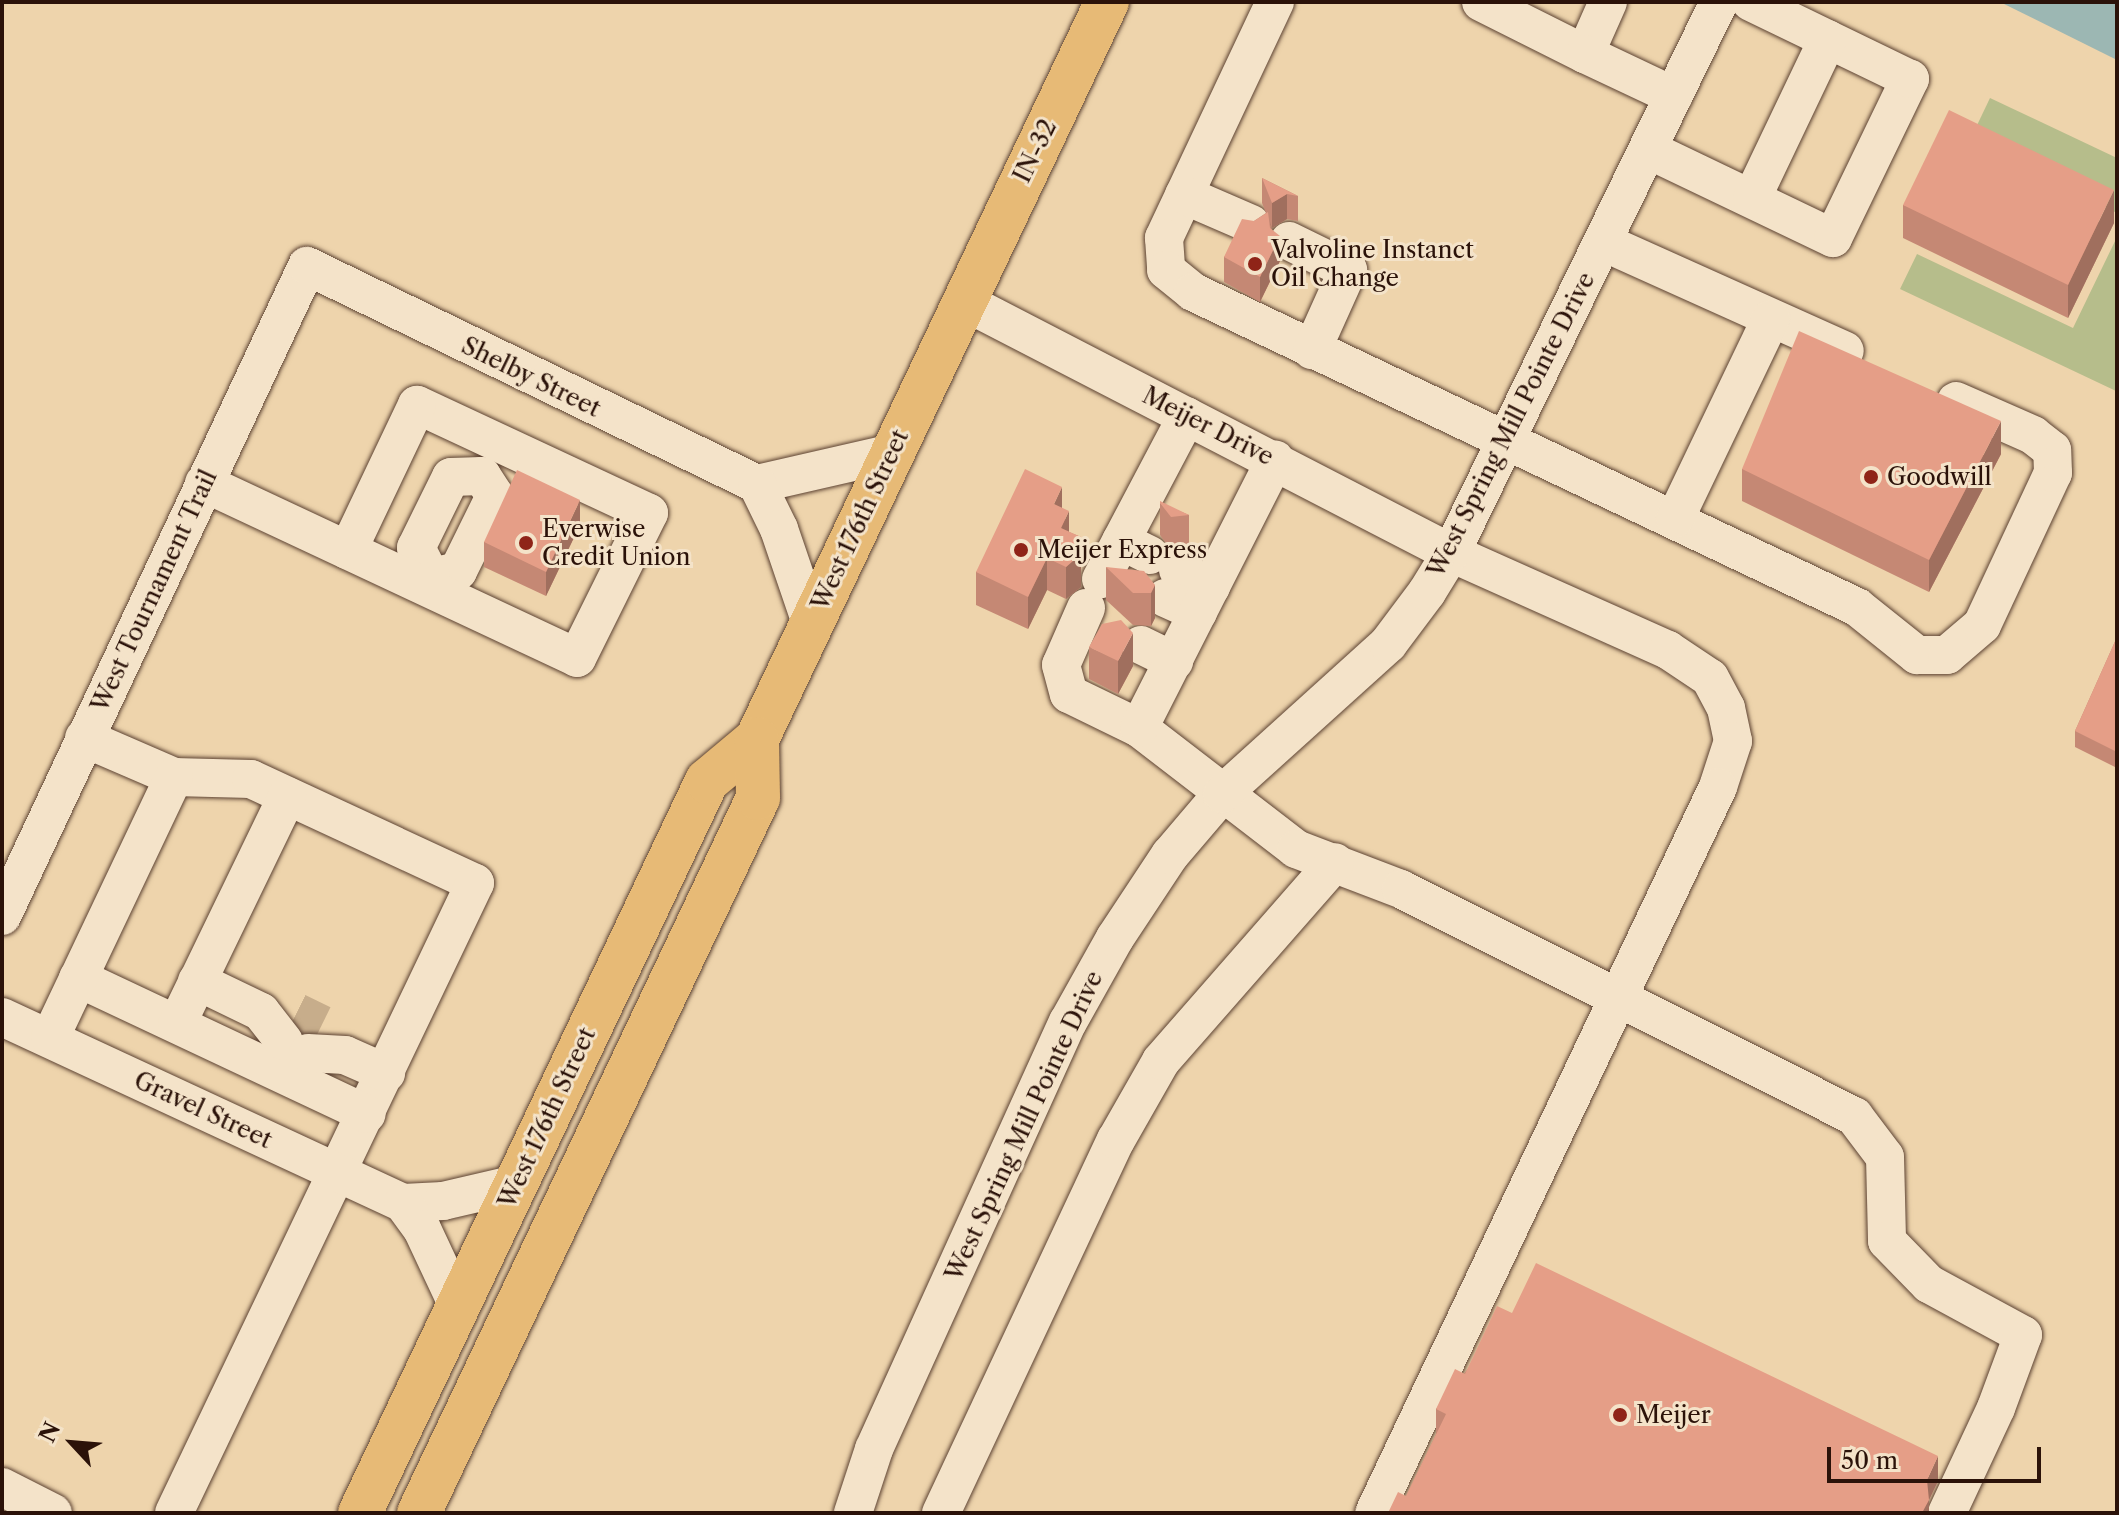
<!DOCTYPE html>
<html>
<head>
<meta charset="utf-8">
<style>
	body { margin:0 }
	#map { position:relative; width:2119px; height:1515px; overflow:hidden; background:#eed4ac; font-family:"Libre Caslon Text",serif }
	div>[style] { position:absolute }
	.green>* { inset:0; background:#b6bd8b }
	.water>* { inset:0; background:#9cb7b3 }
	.minor-tunnel>* { height:38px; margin-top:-19px; transform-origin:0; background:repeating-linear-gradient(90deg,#c7ad8b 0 38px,transparent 0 57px) }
	.roads { filter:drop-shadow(0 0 2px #5c4232) drop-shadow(0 0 2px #5c4232) }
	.minor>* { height:38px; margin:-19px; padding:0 19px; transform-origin:19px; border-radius:19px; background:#f4e3c9 }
	.major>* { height:44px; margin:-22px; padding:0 22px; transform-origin:22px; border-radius:22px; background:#e7ba76 }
	.wall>* { inset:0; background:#c58874 }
	.shaded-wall>* { inset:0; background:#a06f5e }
	.building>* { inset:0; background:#e59e87 }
	.dots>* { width:22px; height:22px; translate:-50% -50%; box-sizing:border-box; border:4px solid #f4e3c9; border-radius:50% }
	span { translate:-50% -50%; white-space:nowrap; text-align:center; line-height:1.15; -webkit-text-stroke:6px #f4e3c9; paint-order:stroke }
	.street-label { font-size:24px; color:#2b1209 }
	.poi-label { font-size:24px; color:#2b1209 }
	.left { translate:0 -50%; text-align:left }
	.frame { position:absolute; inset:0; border:4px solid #2b1209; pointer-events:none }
	.north { position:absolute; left:32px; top:1403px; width:80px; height:80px; -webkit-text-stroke:6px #f4e3c9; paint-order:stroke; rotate:296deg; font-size:22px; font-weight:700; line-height:32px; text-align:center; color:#2b1209 }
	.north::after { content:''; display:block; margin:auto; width:28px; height:36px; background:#2b1209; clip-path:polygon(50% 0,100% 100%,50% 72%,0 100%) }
	.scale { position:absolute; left:1827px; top:1447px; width:214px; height:36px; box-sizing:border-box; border:4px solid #2b1209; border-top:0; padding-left:10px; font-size:24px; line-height:28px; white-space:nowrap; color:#2b1209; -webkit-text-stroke:6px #f4e3c9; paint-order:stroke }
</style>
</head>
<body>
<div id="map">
	<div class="green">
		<i style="clip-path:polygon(1990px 98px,2117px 158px,2117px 213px,1969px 142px)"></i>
		<i style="clip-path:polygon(2117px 237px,2116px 391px,1900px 289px,1917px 254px,2073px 328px)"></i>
	</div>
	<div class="water">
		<i style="clip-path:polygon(2000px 2px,2117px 2px,2117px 60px)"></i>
	</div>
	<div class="minor-tunnel">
		<i style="left:297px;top:1012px;width:28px;rotate:26deg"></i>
	</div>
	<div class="roads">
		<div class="minor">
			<i style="left:1275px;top:2px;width:261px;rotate:115.2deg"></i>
			<i style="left:1164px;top:238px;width:32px;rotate:86deg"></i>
			<i style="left:1166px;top:270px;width:35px;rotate:39deg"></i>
			<i style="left:1193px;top:292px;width:735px;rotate:25.38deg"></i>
			<i style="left:1857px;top:607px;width:77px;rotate:38.7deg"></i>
			<i style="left:1917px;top:655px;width:30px"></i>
			<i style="left:1947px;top:655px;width:46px;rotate:-40.6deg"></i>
			<i style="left:1982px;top:625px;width:168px;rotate:-65deg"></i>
			<i style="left:2053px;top:473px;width:23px;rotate:-92deg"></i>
			<i style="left:2052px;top:450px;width:24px;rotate:-142deg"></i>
			<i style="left:2033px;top:435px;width:84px;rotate:-156.2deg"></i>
			<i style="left:1481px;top:2px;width:116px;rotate:26.6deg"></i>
			<i style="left:1608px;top:2px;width:57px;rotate:113.9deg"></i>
			<i style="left:1585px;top:54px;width:98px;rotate:25.3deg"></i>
			<i style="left:1649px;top:150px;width:204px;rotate:25.6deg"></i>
			<i style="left:1833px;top:238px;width:177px;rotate:-64.2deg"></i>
			<i style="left:1910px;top:79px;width:177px;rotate:-154.2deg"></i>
			<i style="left:1184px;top:195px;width:73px;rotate:23.4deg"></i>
			<i style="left:1752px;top:198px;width:176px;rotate:-64.5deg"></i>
			<i style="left:1289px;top:241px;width:66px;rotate:26.2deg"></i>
			<i style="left:1348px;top:270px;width:88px;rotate:114.2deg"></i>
			<i style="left:1603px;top:242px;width:265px;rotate:24.2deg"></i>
			<i style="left:963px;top:301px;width:549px;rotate:27.31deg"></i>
			<i style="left:1451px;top:553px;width:238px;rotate:24.1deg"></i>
			<i style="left:1668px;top:650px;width:50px;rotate:33.7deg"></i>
			<i style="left:1710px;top:678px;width:34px;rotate:62deg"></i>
			<i style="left:1726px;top:708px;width:34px;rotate:78deg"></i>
			<i style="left:1733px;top:741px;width:48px;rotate:108.1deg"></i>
			<i style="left:1718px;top:787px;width:803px;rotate:115.35deg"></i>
			<i style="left:482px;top:476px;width:24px;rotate:57deg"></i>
			<i style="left:495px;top:496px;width:84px;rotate:116.3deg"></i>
			<i style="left:458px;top:571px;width:28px;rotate:167deg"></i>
			<i style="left:431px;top:577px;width:33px;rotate:-117deg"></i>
			<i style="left:416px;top:548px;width:79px;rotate:-63.8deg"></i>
			<i style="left:451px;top:477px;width:31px;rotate:-2deg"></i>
			<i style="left:204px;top:483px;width:412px;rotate:25.1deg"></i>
			<i style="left:577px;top:658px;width:162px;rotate:-63.6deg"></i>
			<i style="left:649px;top:513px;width:256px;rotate:-155deg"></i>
			<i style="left:417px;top:405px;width:161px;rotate:115.4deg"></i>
			<i style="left:757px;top:484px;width:139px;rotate:-12.9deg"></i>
			<i style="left:1675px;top:519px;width:222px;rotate:-64.4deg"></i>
			<i style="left:1121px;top:541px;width:32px;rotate:26deg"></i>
			<i style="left:1178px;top:570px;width:37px;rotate:27deg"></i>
			<i style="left:1101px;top:579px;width:184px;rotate:-62.2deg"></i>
			<i style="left:1165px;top:598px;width:36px;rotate:24deg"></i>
			<i style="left:1086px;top:608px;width:62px;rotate:113.7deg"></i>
			<i style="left:1061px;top:665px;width:30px;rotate:75deg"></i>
			<i style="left:1069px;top:694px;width:78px;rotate:25.9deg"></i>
			<i style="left:1139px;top:728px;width:198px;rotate:37.6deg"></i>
			<i style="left:1296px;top:849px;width:112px;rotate:20.9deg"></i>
			<i style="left:1401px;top:889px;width:507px;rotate:26.62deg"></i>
			<i style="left:1854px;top:1116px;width:51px;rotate:52.9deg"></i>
			<i style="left:1885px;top:1157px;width:84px;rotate:88.6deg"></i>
			<i style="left:1887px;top:1241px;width:60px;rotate:45.7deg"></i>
			<i style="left:1929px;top:1284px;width:107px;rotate:28.5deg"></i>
			<i style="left:2023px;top:1335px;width:78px;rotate:110.3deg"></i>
			<i style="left:1996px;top:1408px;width:116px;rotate:115deg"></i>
			<i style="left:1141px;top:645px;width:37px;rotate:26deg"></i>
			<i style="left:1139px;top:728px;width:301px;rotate:-63.1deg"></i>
			<i style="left:84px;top:738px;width:98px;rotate:23.4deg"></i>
			<i style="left:174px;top:777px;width:77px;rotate:1.5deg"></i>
			<i style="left:251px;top:779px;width:247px;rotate:24.9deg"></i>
			<i style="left:475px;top:883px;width:698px;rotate:115.54deg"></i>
			<i style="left:2px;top:916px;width:718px;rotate:-64.86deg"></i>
			<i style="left:307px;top:266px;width:500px;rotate:25.85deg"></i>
			<i style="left:757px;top:484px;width:50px;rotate:63.9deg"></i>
			<i style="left:779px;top:529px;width:99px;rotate:71.2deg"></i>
			<i style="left:78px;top:978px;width:319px;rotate:25.2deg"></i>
			<i style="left:197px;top:981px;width:71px;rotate:25.8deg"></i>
			<i style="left:261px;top:1012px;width:37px;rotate:52deg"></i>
			<i style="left:2px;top:1017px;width:442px;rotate:24.9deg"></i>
			<i style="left:403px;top:1203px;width:40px;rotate:-2.9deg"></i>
			<i style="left:443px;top:1201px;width:75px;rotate:-13.1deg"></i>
			<i style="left:177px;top:1024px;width:253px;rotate:-64.2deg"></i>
			<i style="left:50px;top:1038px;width:289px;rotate:-64.6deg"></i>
			<i style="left:308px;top:1053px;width:37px;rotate:3deg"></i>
			<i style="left:345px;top:1055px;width:45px;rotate:23.7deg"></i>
			<i style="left:403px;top:1203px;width:32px;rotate:54deg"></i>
			<i style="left:422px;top:1229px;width:85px;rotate:64.9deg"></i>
			<i style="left:2px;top:1487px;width:57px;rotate:27deg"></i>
			<i style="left:853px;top:1513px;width:67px;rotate:-71.8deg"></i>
			<i style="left:874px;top:1449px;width:469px;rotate:-65.6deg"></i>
			<i style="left:1068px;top:1022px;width:96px;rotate:-60.8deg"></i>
			<i style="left:1115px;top:938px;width:100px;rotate:-56.5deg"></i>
			<i style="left:1170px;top:855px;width:80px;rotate:-49.6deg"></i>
			<i style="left:1222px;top:794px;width:224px;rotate:-42.1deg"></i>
			<i style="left:1388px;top:644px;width:65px;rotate:-53.1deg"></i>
			<i style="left:1427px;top:592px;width:46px;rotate:-58.4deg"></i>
			<i style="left:1451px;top:553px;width:613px;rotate:-64.06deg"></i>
			<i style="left:941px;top:1513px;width:412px;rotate:-64.9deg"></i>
			<i style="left:1116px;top:1140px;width:91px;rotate:-60.3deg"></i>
			<i style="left:1161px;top:1061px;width:264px;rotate:-48.8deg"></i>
		</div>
		<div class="major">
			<i style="left:360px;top:1513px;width:810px;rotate:-64.64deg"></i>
			<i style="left:707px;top:781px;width:65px;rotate:-40deg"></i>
			<i style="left:757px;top:739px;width:816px;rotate:-64.6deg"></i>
			<i style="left:419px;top:1513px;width:791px;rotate:-64.63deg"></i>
			<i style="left:758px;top:798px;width:59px;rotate:-91deg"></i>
		</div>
	</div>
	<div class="wall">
		<i style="clip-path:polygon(1262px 178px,1298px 196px,1298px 221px,1287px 219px,1272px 228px,1270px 222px,1280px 261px,1260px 302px,1224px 282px,1224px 257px,1254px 221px,1266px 213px,1262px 203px)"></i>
		<i style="clip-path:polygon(1903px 205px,2114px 223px,2068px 318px,1903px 238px)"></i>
		<i style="clip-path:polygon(2001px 454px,1929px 592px,1742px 501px,1742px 469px)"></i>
		<i style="clip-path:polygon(1160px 503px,1189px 515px,1189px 547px,1171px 550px,1160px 535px)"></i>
		<i style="clip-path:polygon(1062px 508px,1069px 532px,1081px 537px,1081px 587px,1066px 599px,1047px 590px,1028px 629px,976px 605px,976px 572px)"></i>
		<i style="clip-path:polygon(580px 525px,546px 596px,484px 567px,484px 542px)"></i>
		<i style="clip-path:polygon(1106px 567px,1155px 585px,1155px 618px,1151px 626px,1133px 625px,1106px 600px)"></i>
		<i style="clip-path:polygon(2117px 637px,2117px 768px,2075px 747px,2075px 731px)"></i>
		<i style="clip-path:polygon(1089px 647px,1133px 666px,1118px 694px,1089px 679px)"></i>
		<i style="clip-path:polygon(1512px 1313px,1938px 1481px,1929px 1500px,1929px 1513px,1388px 1513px,1406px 1496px,1436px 1434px,1436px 1409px)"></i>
	</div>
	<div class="shaded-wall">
		<i style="clip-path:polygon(2114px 190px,2114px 223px,2068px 318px,2068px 285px)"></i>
		<i style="clip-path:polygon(1287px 194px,1287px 219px,1272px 228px,1272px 203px)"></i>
		<i style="clip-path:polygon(1280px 236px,1280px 261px,1260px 302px,1260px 277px)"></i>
		<i style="clip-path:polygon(2001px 421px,2001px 454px,1929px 592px,1929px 560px)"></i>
		<i style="clip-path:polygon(1062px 487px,1062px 519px,1054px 504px)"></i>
		<i style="clip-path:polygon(580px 500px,580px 525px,546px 596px,546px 572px)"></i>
		<i style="clip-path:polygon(1069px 511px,1069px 543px,1061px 528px)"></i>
		<i style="clip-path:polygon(1081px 554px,1081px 587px,1066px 599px,1066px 567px)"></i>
		<i style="clip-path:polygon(1047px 558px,1047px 590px,1028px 629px,1028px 597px)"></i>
		<i style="clip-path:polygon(1155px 585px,1155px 618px,1151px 626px,1151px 593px)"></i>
		<i style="clip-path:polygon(1133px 633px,1133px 666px,1118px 694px,1118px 661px)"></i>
		<i style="clip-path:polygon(1938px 1456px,1938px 1481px,1929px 1500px,1929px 1513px,1922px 1513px,1927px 1480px)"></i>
	</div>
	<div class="building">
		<i style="clip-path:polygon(1949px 110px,2114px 190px,2068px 285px,1903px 205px)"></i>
		<i style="clip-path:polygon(1262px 178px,1298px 196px,1287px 194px,1272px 203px)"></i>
		<i style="clip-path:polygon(1268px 212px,1270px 228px,1280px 236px,1260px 277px,1224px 257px,1242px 219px,1254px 221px)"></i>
		<i style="clip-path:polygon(1799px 331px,2001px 421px,1929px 560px,1742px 469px)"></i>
		<i style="clip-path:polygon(1025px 469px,1062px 487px,1054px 504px,1069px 511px,1061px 528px,1081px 537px,1081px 554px,1066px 567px,1047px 558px,1028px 597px,976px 572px)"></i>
		<i style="clip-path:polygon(517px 470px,580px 500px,546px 572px,484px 542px)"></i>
		<i style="clip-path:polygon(1160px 501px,1189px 515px,1171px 517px,1160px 503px)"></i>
		<i style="clip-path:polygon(1106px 567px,1144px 571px,1155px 585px,1151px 593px,1133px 593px)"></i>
		<i style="clip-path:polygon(1121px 620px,1133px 633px,1118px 661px,1089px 647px,1102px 624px)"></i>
		<i style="clip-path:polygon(2117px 637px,2117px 752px,2075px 731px)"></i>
		<i style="clip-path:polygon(1536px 1263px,1938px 1456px,1927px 1480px,1929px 1500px,1922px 1513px,1388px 1513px,1398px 1492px,1406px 1496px,1446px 1414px,1436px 1409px,1455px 1369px,1465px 1374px,1497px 1306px,1512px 1313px)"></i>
	</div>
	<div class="dots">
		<i style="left:1255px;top:264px;background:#8f2418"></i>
		<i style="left:1871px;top:477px;background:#8f2418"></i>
		<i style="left:526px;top:543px;background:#8f2418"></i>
		<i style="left:1021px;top:550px;background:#8f2418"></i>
		<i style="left:1620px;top:1415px;background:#8f2418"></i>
	</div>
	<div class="street-label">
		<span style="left:1035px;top:151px;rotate:-64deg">IN-32</span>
		<span style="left:531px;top:377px;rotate:26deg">Shelby Street</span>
		<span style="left:1511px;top:425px;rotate:-63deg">West Spring Mill Pointe Drive</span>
		<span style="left:1208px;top:426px;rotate:27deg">Meijer Drive</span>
		<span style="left:860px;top:520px;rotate:-65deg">West 176th Street</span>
		<span style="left:154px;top:591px;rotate:-65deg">West Tournament Trail</span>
		<span style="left:203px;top:1110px;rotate:25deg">Gravel Street</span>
		<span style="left:547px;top:1118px;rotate:-65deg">West 176th Street</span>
		<span style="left:1024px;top:1126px;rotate:-65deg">West Spring Mill Pointe Drive</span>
	</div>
	<div class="poi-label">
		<span class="left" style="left:1271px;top:264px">Valvoline Instanct<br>Oil Change</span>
		<span class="left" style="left:1887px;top:477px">Goodwill</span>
		<span class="left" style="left:542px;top:543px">Everwise<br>Credit Union</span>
		<span class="left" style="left:1037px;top:550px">Meijer Express</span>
		<span class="left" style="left:1636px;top:1415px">Meijer</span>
	</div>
	<div class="frame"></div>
	<div class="north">N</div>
	<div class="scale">50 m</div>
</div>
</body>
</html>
